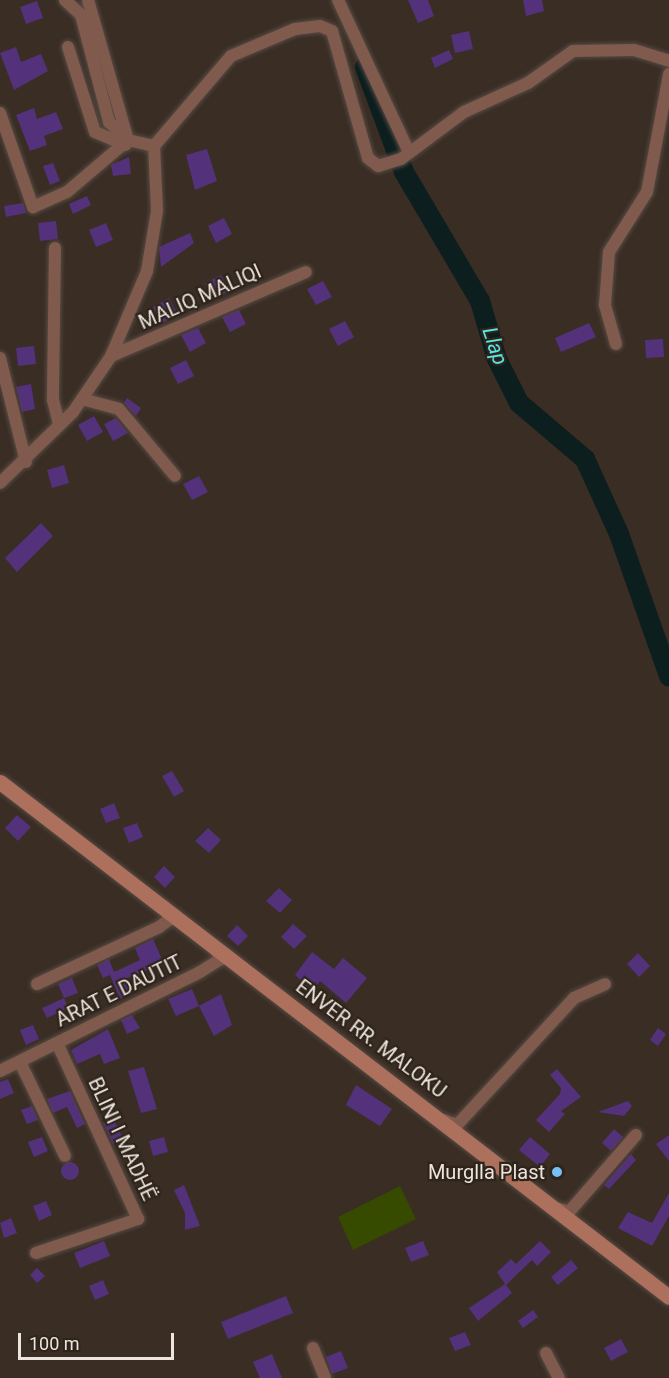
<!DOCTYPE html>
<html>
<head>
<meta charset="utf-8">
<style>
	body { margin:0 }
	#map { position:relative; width:669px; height:1378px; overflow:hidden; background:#392d24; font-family:Roboto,sans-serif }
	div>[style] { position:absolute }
	.green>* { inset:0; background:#364a00 }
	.river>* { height:20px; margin:-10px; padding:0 10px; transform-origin:10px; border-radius:10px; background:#0c1e1e }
	.building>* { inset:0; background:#54317b }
	.round { border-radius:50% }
	.roads { filter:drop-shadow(0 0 2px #564a42) drop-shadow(0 0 2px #564a42) }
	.minor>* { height:12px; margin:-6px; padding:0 6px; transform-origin:6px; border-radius:6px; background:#805a4d }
	.secondary>* { height:15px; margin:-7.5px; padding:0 7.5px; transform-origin:7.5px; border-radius:7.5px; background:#ac705c }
	.dots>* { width:16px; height:16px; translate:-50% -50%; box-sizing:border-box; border:3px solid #2f241a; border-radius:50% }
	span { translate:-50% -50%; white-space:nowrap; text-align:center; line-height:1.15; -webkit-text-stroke:4.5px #2f241a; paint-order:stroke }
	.street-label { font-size:20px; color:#ece4de }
	.poi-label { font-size:20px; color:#ece4de }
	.right { translate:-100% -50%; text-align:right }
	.water-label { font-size:21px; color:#57e7e8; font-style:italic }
	.scale { position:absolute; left:18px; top:1333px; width:156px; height:27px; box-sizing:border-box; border:3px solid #ece4de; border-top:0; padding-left:8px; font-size:18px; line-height:21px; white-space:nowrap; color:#ece4de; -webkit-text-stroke:4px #2f241a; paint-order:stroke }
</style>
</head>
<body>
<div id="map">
	<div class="green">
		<i style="clip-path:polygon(400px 1186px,416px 1219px,353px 1250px,338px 1217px)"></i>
	</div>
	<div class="river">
		<i style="left:365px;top:67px;width:112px;rotate:69.6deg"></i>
		<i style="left:404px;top:172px;width:150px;rotate:59.5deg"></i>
		<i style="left:480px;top:301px;width:60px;rotate:73.7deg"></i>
		<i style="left:497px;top:359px;width:49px;rotate:63.4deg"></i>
		<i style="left:519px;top:403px;width:87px;rotate:40.3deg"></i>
		<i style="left:585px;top:459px;width:82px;rotate:65.6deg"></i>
		<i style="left:619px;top:534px;width:151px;rotate:70.6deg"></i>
	</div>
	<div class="building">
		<i style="clip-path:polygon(408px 0,428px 0,434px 16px,418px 23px)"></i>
		<i style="clip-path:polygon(523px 0,542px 0,544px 11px,526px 16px)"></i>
		<i style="clip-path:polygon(37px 1px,43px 18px,26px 24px,20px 7px)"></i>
		<i style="clip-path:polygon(469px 31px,473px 49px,455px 53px,451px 35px)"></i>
		<i style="clip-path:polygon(16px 47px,21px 62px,41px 54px,48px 71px,14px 90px,0 53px)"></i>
		<i style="clip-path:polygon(449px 50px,453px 59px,435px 68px,431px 58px)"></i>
		<i style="clip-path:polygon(34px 108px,37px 119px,56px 112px,63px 129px,44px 136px,47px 145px,30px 151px,16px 115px)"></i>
		<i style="clip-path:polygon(207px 149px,217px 181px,195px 190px,186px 155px)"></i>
		<i style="clip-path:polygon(129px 157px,131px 174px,113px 176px,111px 165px)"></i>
		<i style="clip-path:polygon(53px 163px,60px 181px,50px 185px,43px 166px)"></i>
		<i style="clip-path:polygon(87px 196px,91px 205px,73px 214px,69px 204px)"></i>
		<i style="clip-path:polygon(23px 203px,26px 213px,6px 217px,4px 206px)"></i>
		<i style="clip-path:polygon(224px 218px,232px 234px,216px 243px,208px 226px)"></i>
		<i style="clip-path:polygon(56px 221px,58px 239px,40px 241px,38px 223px)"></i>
		<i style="clip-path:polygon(106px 223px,113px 240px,96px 247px,89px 230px)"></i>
		<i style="clip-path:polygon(190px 233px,194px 243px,161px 267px,159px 247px)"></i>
		<i style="clip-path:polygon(221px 275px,230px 291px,213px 299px,205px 283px)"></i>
		<i style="clip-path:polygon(323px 281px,332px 297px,316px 305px,307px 289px)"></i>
		<i style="clip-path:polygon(169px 298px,178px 315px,162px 323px,153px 307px)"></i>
		<i style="clip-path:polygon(239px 310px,246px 324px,230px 332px,222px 317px)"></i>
		<i style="clip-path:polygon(345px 321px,354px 337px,338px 346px,329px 329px)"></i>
		<i style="clip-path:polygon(589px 323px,596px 337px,561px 352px,555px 338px)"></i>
		<i style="clip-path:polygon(198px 328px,206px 343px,190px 352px,181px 335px)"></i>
		<i style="clip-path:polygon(663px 339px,664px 357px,646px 358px,645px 340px)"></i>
		<i style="clip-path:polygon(34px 346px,36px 364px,18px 366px,16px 348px)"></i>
		<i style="clip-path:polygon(186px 360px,194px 376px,178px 384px,170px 368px)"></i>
		<i style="clip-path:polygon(31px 384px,35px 409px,22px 412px,16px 387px)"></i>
		<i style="clip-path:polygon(127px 398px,141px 408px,136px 416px,124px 403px)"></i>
		<i style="clip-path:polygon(94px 416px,103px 432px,87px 441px,78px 425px)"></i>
		<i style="clip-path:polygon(116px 418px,128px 433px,113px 441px,104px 424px)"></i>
		<i style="clip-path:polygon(64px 465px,69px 483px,52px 488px,47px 470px)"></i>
		<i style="clip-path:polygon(199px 476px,208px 492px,192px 500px,183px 484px)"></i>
		<i style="clip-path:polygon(41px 523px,53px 536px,17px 572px,5px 558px)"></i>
		<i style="clip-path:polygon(172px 771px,184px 791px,174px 797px,162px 776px)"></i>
		<i style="clip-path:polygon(114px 803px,120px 818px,106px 823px,100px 809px)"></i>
		<i style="clip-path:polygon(17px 815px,31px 827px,18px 841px,5px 828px)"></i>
		<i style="clip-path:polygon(137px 823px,143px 837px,129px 843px,123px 828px)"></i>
		<i style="clip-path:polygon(208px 828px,221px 840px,209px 853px,195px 841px)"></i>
		<i style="clip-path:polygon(164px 866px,175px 877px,165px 888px,154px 877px)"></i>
		<i style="clip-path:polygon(279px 888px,292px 900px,280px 913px,266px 901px)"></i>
		<i style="clip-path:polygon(293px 924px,307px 936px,294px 949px,281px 937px)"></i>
		<i style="clip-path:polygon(237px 925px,248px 936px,238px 946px,227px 936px)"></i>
		<i style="clip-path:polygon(153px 939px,164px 964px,127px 978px,133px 993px,120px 999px,110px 975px,103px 978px,97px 965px,109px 959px,114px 972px,140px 960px,135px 948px)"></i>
		<i style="clip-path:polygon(312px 952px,334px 969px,343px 958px,367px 978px,346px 1003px,320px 981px,313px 990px,295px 975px)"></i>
		<i style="clip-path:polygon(638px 953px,650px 966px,639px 977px,627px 964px)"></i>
		<i style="clip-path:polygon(72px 978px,78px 993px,64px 998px,58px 984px)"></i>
		<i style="clip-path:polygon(192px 989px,199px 1006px,176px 1016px,168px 999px)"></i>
		<i style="clip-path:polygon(221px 994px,232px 1025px,214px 1036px,199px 1006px)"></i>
		<i style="clip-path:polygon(64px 998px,68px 1008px,47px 1018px,42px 1008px)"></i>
		<i style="clip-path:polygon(132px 1015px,140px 1028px,127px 1034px,121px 1020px)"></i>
		<i style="clip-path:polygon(33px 1025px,39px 1039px,26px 1045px,20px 1030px)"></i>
		<i style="clip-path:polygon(658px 1028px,666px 1034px,658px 1046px,650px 1040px)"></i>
		<i style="clip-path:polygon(108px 1029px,120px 1058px,104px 1064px,100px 1054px,77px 1064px,71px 1050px)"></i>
		<i style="clip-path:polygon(144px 1067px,157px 1109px,141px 1113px,128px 1071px)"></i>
		<i style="clip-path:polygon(557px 1069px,581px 1097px,561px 1111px,565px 1114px,549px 1132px,536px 1120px,560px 1094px,561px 1088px,550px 1075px)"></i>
		<i style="clip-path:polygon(8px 1079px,14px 1093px,0 1099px,0 1082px)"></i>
		<i style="clip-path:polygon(356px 1085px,392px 1109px,380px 1126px,346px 1105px)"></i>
		<i style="clip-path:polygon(70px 1091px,85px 1124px,77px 1128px,67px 1107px,53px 1113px,47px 1099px)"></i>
		<i style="clip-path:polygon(628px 1101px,632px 1106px,624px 1116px,598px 1112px)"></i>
		<i style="clip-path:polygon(32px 1106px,38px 1120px,27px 1124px,21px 1110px)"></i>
		<i style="clip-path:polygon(113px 1117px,123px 1139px,113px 1144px,103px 1122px)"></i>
		<i style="clip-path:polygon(614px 1129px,623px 1137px,611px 1151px,602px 1143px)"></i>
		<i style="clip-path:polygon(669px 1135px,669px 1161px,656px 1144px)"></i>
		<i style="clip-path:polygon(42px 1137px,48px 1151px,34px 1157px,28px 1142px)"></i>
		<i style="clip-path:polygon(164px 1137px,168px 1152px,153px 1156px,149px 1141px)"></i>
		<i style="clip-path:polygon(530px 1137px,550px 1154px,540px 1167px,519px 1150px)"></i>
		<i style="clip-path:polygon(631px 1154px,636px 1160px,609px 1189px,604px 1185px)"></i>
		<i class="round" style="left:61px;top:1162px;width:18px;height:18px"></i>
		<i style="clip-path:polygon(184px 1185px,200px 1226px,185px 1230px,185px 1213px,174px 1190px)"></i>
		<i style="clip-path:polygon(669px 1193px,669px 1216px,652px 1246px,618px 1228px,628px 1212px,652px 1223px)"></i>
		<i style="clip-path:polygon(46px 1201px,52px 1215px,39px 1221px,33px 1206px)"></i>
		<i style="clip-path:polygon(11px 1218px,17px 1233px,4px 1238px,0 1223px)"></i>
		<i style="clip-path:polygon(104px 1241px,110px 1256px,80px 1268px,74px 1253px)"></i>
		<i style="clip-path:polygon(423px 1241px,429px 1255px,411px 1262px,405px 1248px)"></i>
		<i style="clip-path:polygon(540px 1241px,551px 1252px,537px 1266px,532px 1260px,506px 1285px,512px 1293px,478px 1321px,469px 1308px,505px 1284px,497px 1272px,511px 1259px,516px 1264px)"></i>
		<i style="clip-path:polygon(571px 1260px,578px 1268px,558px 1285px,551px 1277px)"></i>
		<i style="clip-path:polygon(37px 1268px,45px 1276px,37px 1283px,30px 1275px)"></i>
		<i style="clip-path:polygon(103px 1280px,109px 1294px,95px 1300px,89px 1286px)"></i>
		<i style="clip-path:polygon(286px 1296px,293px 1313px,228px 1339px,221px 1322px)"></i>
		<i style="clip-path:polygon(533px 1310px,538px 1317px,523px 1328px,518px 1321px)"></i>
		<i style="clip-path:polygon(465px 1332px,471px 1345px,455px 1351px,449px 1338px)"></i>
		<i style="clip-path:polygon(621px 1339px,628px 1352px,611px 1361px,604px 1348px)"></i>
		<i style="clip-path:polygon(341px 1351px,348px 1368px,332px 1374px,326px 1357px)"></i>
		<i style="clip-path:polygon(272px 1354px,282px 1378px,260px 1378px,253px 1362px)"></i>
	</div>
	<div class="roads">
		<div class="minor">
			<i style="left:65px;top:0;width:22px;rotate:43deg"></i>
			<i style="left:81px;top:15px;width:111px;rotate:75.3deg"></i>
			<i style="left:109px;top:122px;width:26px;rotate:43deg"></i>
			<i style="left:128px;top:140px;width:27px;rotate:13deg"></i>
			<i style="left:88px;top:0;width:146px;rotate:74.1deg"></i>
			<i style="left:338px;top:0;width:168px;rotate:65deg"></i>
			<i style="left:68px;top:47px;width:89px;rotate:72.4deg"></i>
			<i style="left:95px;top:132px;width:33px;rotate:23deg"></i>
			<i style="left:0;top:113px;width:100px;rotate:70.7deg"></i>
			<i style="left:33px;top:207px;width:37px;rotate:-24deg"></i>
			<i style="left:67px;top:192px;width:80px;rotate:-40.4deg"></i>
			<i style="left:55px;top:248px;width:152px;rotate:90.8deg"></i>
			<i style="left:53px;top:400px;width:25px;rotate:76deg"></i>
			<i style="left:616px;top:344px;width:41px;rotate:-105.8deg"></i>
			<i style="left:605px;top:305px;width:53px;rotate:-85.7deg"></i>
			<i style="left:609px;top:252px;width:71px;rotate:-57.7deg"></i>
			<i style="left:647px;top:192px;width:120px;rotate:-79.4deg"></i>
			<i style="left:111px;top:356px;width:212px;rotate:-23.3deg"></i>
			<i style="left:0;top:358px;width:107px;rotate:76deg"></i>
			<i style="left:82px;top:399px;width:38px;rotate:15deg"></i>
			<i style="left:119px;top:409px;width:87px;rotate:50.1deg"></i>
			<i style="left:0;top:483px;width:102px;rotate:-44.2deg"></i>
			<i style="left:73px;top:412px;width:68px;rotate:-55.8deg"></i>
			<i style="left:111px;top:356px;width:92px;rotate:-67deg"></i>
			<i style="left:147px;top:271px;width:61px;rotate:-80.5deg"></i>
			<i style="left:157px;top:211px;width:65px;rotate:-92.6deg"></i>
			<i style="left:154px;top:146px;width:118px;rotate:-49.5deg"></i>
			<i style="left:231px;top:56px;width:69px;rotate:-22.9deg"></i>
			<i style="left:295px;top:29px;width:25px;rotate:-7deg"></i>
			<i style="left:320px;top:26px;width:13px;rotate:23deg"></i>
			<i style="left:332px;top:31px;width:132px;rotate:74.2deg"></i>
			<i style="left:368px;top:158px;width:13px;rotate:39deg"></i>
			<i style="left:378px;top:166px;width:24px;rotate:-17deg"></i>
			<i style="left:401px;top:159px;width:79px;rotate:-36.7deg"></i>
			<i style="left:464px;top:112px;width:70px;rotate:-24.4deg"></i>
			<i style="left:528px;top:83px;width:55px;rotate:-35.4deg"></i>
			<i style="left:573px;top:51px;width:61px;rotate:-0.9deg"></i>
			<i style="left:634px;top:50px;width:37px;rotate:17deg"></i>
			<i style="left:37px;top:984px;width:135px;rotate:-25deg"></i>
			<i style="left:159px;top:927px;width:14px;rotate:-36deg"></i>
			<i style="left:170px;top:919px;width:14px;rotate:-115deg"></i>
			<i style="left:20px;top:1062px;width:104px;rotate:64.4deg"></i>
			<i style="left:0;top:1071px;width:223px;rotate:-26.3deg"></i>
			<i style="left:200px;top:972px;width:25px;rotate:-32deg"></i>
			<i style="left:221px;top:959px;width:14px;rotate:-120deg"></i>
			<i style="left:443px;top:1120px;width:15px;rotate:20deg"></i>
			<i style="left:457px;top:1125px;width:173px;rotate:-47.3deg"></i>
			<i style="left:574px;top:998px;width:34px;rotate:-24deg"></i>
			<i style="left:556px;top:1208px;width:14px;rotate:17deg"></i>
			<i style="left:569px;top:1212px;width:102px;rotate:-49deg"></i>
			<i style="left:36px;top:1253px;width:108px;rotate:-18.4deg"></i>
			<i style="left:138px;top:1219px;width:194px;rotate:-114.7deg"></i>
			<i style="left:313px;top:1348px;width:32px;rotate:68deg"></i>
			<i style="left:546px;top:1353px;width:28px;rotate:63deg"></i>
		</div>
		<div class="secondary">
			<i style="left:0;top:782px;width:844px;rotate:37.59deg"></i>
		</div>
	</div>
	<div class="dots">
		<i style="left:557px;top:1172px;background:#76c0f6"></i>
	</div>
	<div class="street-label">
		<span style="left:200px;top:297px;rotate:-24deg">MALIQ MALIQI</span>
		<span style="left:119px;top:991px;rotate:-26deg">ARAT E DAUTIT</span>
		<span style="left:371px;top:1039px;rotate:37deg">ENVER RR. MALOKU</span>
		<span style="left:122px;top:1139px;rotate:65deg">BLINI I MADHË</span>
	</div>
	<div class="poi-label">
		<span class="right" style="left:545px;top:1172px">Murglla Plast</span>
	</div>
	<div class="water-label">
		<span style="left:495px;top:346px;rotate:71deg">Llap</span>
	</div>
	<div class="scale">100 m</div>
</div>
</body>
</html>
